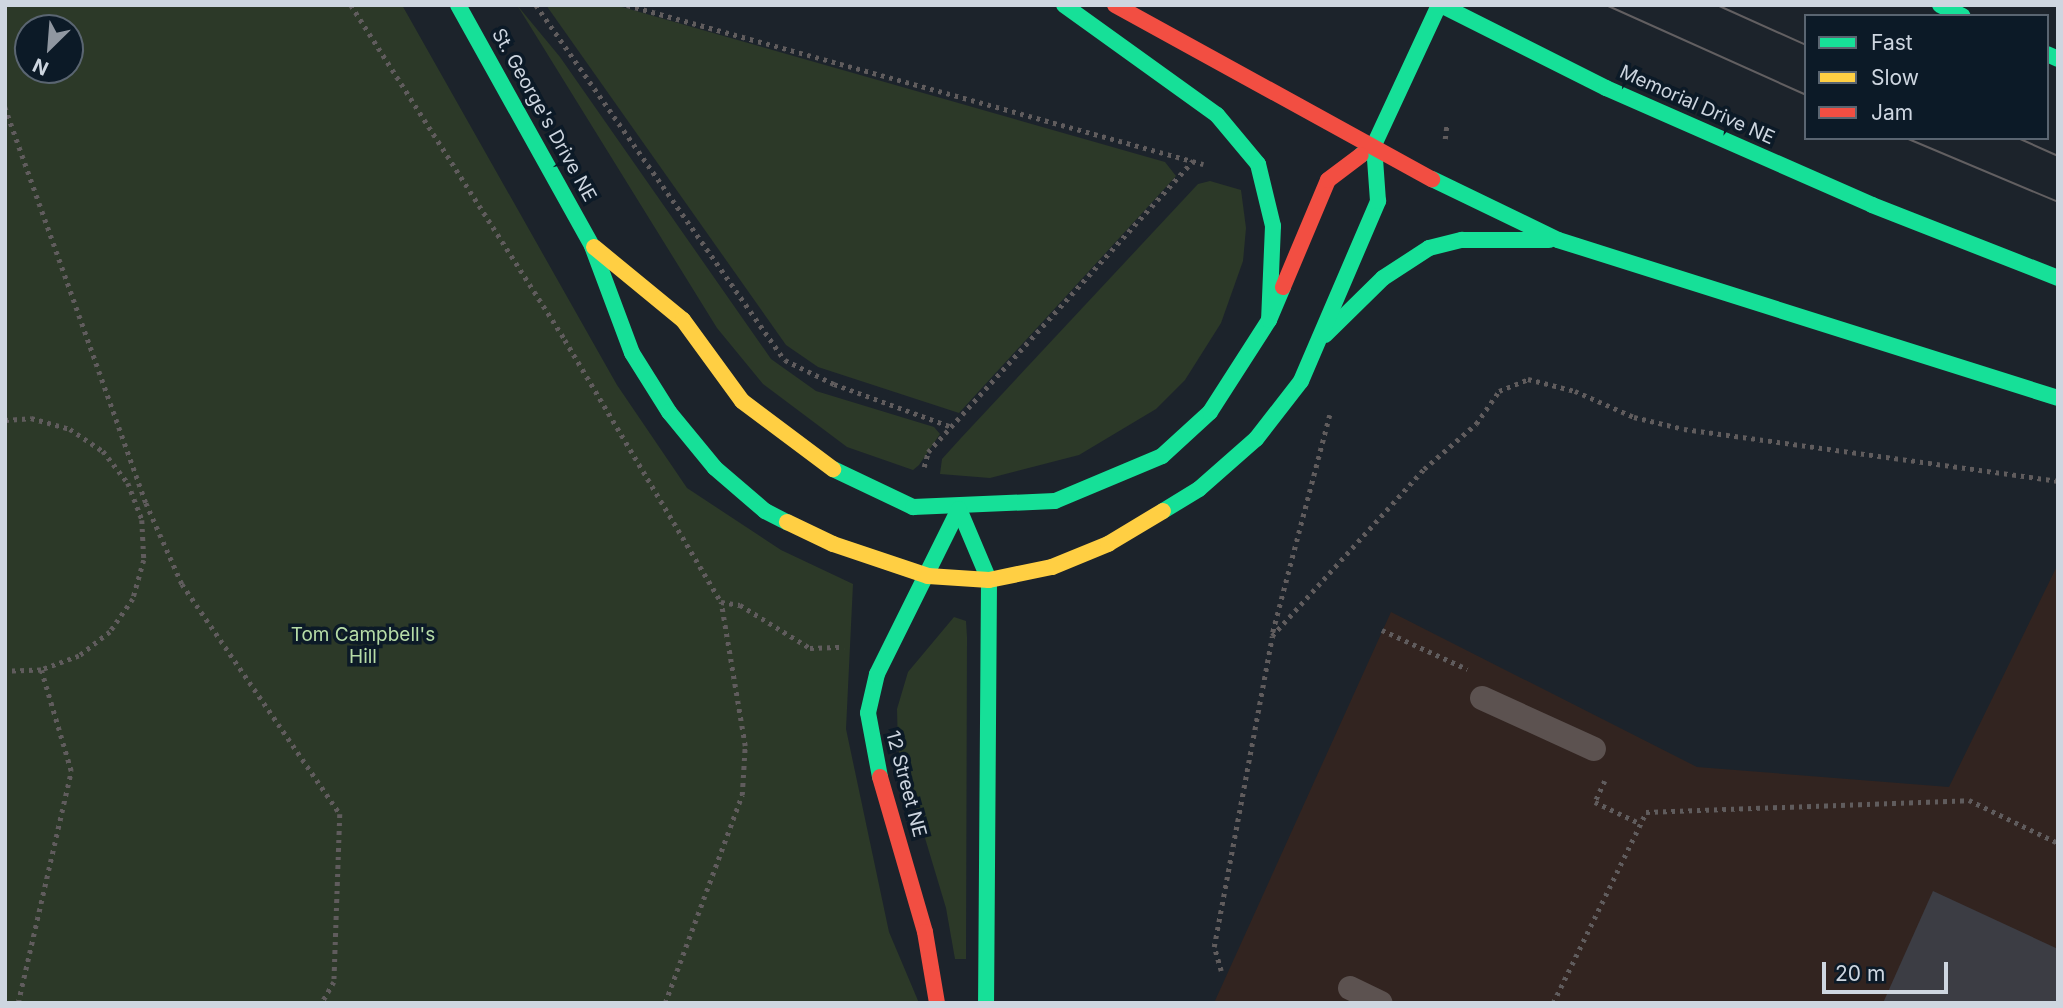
<!DOCTYPE html>
<html>
<head>
<meta charset="utf-8">
<style>
	body { margin:0 }
	#map { position:relative; width:2063px; height:1008px; overflow:hidden; background:#1c232b; font-family:Inter,sans-serif }
	div>[style] { position:absolute }
	.commercial>* { inset:0; background:#322420 }
	.green>* { inset:0; background:#2c3928 }
	.building>* { inset:0; background:#3c3d44 }
	.path>* { height:4.5px; margin-top:-2.25px; transform-origin:0; background:repeating-linear-gradient(90deg,#605c5d 0 3.5px,transparent 0 8.5px) }
	.lane>* { height:24px; margin:-12px; padding:0 12px; transform-origin:12px; border-radius:12px; background:#5c5250 }
	.fast>* { height:16px; margin:-8px; padding:0 8px; transform-origin:8px; border-radius:8px; background:#16e098 }
	.slow>* { height:16px; margin:-8px; padding:0 8px; transform-origin:8px; border-radius:8px; background:#ffcf43 }
	.jam>* { height:16px; margin:-8px; padding:0 8px; transform-origin:8px; border-radius:8px; background:#f24e42 }
	.tram>* { height:2px; margin:-1px; padding:0 1px; transform-origin:1px; border-radius:1px; background:#625f61 }
	span { translate:-50% -50%; white-space:nowrap; text-align:center; line-height:1.15; -webkit-text-stroke:7px #0c1a27; paint-order:stroke }
	.street-label { font-size:19px; color:#ced6e0 }
	.park-label { font-size:19px; color:#b6dca7 }
	.frame { position:absolute; inset:0; border:7px solid #ced6e0; pointer-events:none }
	.legend { position:absolute; left:1804px; top:14px; width:245px; height:126px; box-sizing:border-box; background:#0c1a27; border:2px solid #5a6571; margin:0; padding:9px 12px; list-style:none; font-size:21px; color:#ced6e0 }
	.legend li { display:flex; align-items:center; gap:14px; height:35px }
	.legend b { width:35px; border:2px solid #5a6571 }
	.north { position:absolute; left:14px; top:14px; width:70px; height:70px; box-sizing:border-box; background:#0c1a27; border:2px solid #5a6571; border-radius:50%; rotate:205deg; font-size:19px; font-weight:700; line-height:28px; text-align:center; color:#ced6e0 }
	.north::after { content:''; display:block; margin:auto; width:24px; height:32px; background:#9097a1; clip-path:polygon(50% 0,100% 100%,50% 72%,0 100%) }
	.scale { position:absolute; left:1822px; top:962px; width:126px; height:32px; box-sizing:border-box; border:4px solid #ced6e0; border-top:0; padding-left:9px; font-size:21px; line-height:24px; white-space:nowrap; color:#ced6e0; -webkit-text-stroke:5px #0c1a27; paint-order:stroke }
</style>
</head>
<body>
<div id="map">
	<div class="commercial">
		<i style="clip-path:polygon(2058px 564px,2058px 1003px,1214px 1003px,1391px 612px,1697px 767px,1949px 787px)"></i>
	</div>
	<div class="green">
		<i style="clip-path:polygon(evenodd,5px 5px,402px 5px,617px 385px,687px 488px,781px 550px,853px 584px,846px 729px,889px 932px,919px 1003px,5px 1003px,5px 5px,28px 28px,70px 28px,70px 70px,28px 70px,28px 28px)"></i>
		<i style="clip-path:polygon(517px 5px,560px 57px,771px 359px,816px 391px,934px 427px,940px 434px,919px 465px,913px 470px,847px 447px,763px 384px,717px 328px)"></i>
		<i style="clip-path:polygon(546px 5px,615px 5px,1165px 162px,1176px 176px,959px 413px,818px 367px,786px 345px)"></i>
		<i style="clip-path:polygon(1210px 181px,1241px 190px,1246px 228px,1243px 261px,1221px 323px,1185px 380px,1156px 409px,1079px 455px,990px 478px,940px 474px,942px 459px,961px 438px,1198px 184px)"></i>
		<i style="clip-path:polygon(954px 617px,966px 621px,967px 637px,966px 959px,955px 959px,946px 908px,898px 748px,897px 709px,908px 672px)"></i>
	</div>
	<div class="building">
		<i style="clip-path:polygon(1933px 891px,2058px 949px,2058px 1003px,1883px 1003px)"></i>
	</div>
	<div class="path">
		<i style="left:351px;top:5px;width:398px;rotate:57.4deg"></i>
		<i style="left:565px;top:340px;width:305px;rotate:59.2deg"></i>
		<i style="left:536px;top:5px;width:434px;rotate:55deg"></i>
		<i style="left:785px;top:360px;width:55px;rotate:26.1deg"></i>
		<i style="left:834px;top:384px;width:126px;rotate:20deg"></i>
		<i style="left:627px;top:5px;width:598px;rotate:15.43deg"></i>
		<i style="left:5px;top:107px;width:420px;rotate:70.4deg"></i>
		<i style="left:146px;top:503px;width:89px;rotate:66deg"></i>
		<i style="left:182px;top:584px;width:279px;rotate:55.5deg"></i>
		<i style="left:340px;top:814px;width:168px;rotate:92deg"></i>
		<i style="left:334px;top:982px;width:24px;rotate:120deg"></i>
		<i style="left:1445px;top:139px;width:16px;rotate:-83deg"></i>
		<i style="left:1330px;top:415px;width:228px;rotate:104.7deg"></i>
		<i style="left:1272px;top:636px;width:226px;rotate:-47.7deg"></i>
		<i style="left:1424px;top:469px;width:69px;rotate:-40.9deg"></i>
		<i style="left:1476px;top:424px;width:40px;rotate:-55.1deg"></i>
		<i style="left:1499px;top:391px;width:31px;rotate:-22deg"></i>
		<i style="left:1528px;top:379px;width:49px;rotate:14.3deg"></i>
		<i style="left:1575px;top:391px;width:64px;rotate:23.8deg"></i>
		<i style="left:1634px;top:417px;width:51px;rotate:13.5deg"></i>
		<i style="left:1684px;top:429px;width:378px;rotate:7.9deg"></i>
		<i style="left:5px;top:420px;width:26px;rotate:-4deg"></i>
		<i style="left:31px;top:418px;width:41px;rotate:15.8deg"></i>
		<i style="left:70px;top:429px;width:40px;rotate:34deg"></i>
		<i style="left:103px;top:451px;width:41px;rotate:52deg"></i>
		<i style="left:128px;top:483px;width:40px;rotate:69deg"></i>
		<i style="left:142px;top:520px;width:40px;rotate:87.1deg"></i>
		<i style="left:144px;top:560px;width:41px;rotate:105.8deg"></i>
		<i style="left:133px;top:599px;width:40px;rotate:124.9deg"></i>
		<i style="left:110px;top:632px;width:39px;rotate:142deg"></i>
		<i style="left:79px;top:656px;width:40px;rotate:159.8deg"></i>
		<i style="left:41px;top:670px;width:36px;rotate:178deg"></i>
		<i style="left:924px;top:467px;width:16px;rotate:-75deg"></i>
		<i style="left:928px;top:452px;width:394px;rotate:-47.7deg"></i>
		<i style="left:1382px;top:630px;width:94px;rotate:24.6deg"></i>
		<i style="left:1605px;top:781px;width:23px;rotate:115deg"></i>
		<i style="left:1595px;top:802px;width:49px;rotate:25.5deg"></i>
		<i style="left:1221px;top:971px;width:25px;rotate:-106deg"></i>
		<i style="left:1214px;top:947px;width:316px;rotate:-79.4deg"></i>
		<i style="left:18px;top:1003px;width:238px;rotate:-77.1deg"></i>
		<i style="left:71px;top:771px;width:105px;rotate:-106.5deg"></i>
		<i style="left:665px;top:1003px;width:222px;rotate:-69.7deg"></i>
		<i style="left:742px;top:795px;width:49px;rotate:-86.5deg"></i>
		<i style="left:745px;top:746px;width:146px;rotate:-99.5deg"></i>
		<i style="left:721px;top:602px;width:19px;rotate:9deg"></i>
		<i style="left:740px;top:605px;width:82px;rotate:31.6deg"></i>
		<i style="left:810px;top:648px;width:34px;rotate:-2deg"></i>
		<i style="left:1553px;top:1003px;width:212px;rotate:-64deg"></i>
		<i style="left:1646px;top:812px;width:323px;rotate:-2.1deg"></i>
		<i style="left:1969px;top:800px;width:99px;rotate:25.8deg"></i>
	</div>
	<div class="lane">
		<i style="left:1482px;top:698px;width:123px;rotate:24.5deg"></i>
		<i style="left:1350px;top:988px;width:34px;rotate:26deg"></i>
	</div>
	<div class="fast">
		<i style="left:458px;top:5px;width:276px;rotate:60.9deg"></i>
		<i style="left:592px;top:246px;width:114px;rotate:69.5deg"></i>
		<i style="left:632px;top:353px;width:70px;rotate:57.9deg"></i>
		<i style="left:669px;top:412px;width:72px;rotate:50.6deg"></i>
		<i style="left:715px;top:468px;width:66px;rotate:40.7deg"></i>
		<i style="left:765px;top:511px;width:25px;rotate:27deg"></i>
		<i style="left:1064px;top:5px;width:188px;rotate:35.7deg"></i>
		<i style="left:1217px;top:115px;width:64px;rotate:50.1deg"></i>
		<i style="left:1258px;top:164px;width:64px;rotate:76.4deg"></i>
		<i style="left:1273px;top:226px;width:94px;rotate:92.4deg"></i>
		<i style="left:1441px;top:5px;width:185px;rotate:26.7deg"></i>
		<i style="left:1606px;top:88px;width:291px;rotate:23.7deg"></i>
		<i style="left:1872px;top:205px;width:200px;rotate:21.4deg"></i>
		<i style="left:1940px;top:5px;width:25px;rotate:26deg"></i>
		<i style="left:2047px;top:54px;width:12px;rotate:24deg"></i>
		<i style="left:1361px;top:155px;width:16px;rotate:-38deg"></i>
		<i style="left:1374px;top:145px;width:154px;rotate:-65.1deg"></i>
		<i style="left:1432px;top:179px;width:140px;rotate:25.8deg"></i>
		<i style="left:1558px;top:240px;width:524px;rotate:17.54deg"></i>
		<i style="left:1325px;top:335px;width:81px;rotate:-44.5deg"></i>
		<i style="left:1383px;top:278px;width:55px;rotate:-33.1deg"></i>
		<i style="left:1429px;top:248px;width:34px;rotate:-14deg"></i>
		<i style="left:1462px;top:240px;width:87px"></i>
		<i style="left:833px;top:469px;width:89px;rotate:25.4deg"></i>
		<i style="left:913px;top:507px;width:142px;rotate:-2.4deg"></i>
		<i style="left:1055px;top:501px;width:116px;rotate:-22.8deg"></i>
		<i style="left:1162px;top:456px;width:65px;rotate:-42.5deg"></i>
		<i style="left:1210px;top:412px;width:109px;rotate:-57.3deg"></i>
		<i style="left:1269px;top:320px;width:36px;rotate:-67deg"></i>
		<i style="left:959px;top:509px;width:77px;rotate:67.1deg"></i>
		<i style="left:989px;top:580px;width:423px;rotate:90.4deg"></i>
		<i style="left:1163px;top:511px;width:42px;rotate:-31.4deg"></i>
		<i style="left:1199px;top:489px;width:76px;rotate:-41.3deg"></i>
		<i style="left:1256px;top:439px;width:73px;rotate:-52.2deg"></i>
		<i style="left:1301px;top:381px;width:196px;rotate:-66.8deg"></i>
		<i style="left:1378px;top:201px;width:56px;rotate:-94.1deg"></i>
		<i style="left:880px;top:777px;width:65px;rotate:-100.6deg"></i>
		<i style="left:868px;top:713px;width:40px;rotate:-77deg"></i>
		<i style="left:877px;top:674px;width:184px;rotate:-63.6deg"></i>
	</div>
	<div class="slow">
		<i style="left:594px;top:247px;width:115px;rotate:39.4deg"></i>
		<i style="left:683px;top:320px;width:100px;rotate:53.9deg"></i>
		<i style="left:742px;top:401px;width:114px;rotate:36.8deg"></i>
		<i style="left:787px;top:522px;width:51px;rotate:25.6deg"></i>
		<i style="left:833px;top:544px;width:100px;rotate:18.6deg"></i>
		<i style="left:928px;top:576px;width:61px;rotate:3.8deg"></i>
		<i style="left:989px;top:580px;width:64px;rotate:-11.7deg"></i>
		<i style="left:1052px;top:567px;width:61px;rotate:-22.3deg"></i>
		<i style="left:1108px;top:544px;width:64px;rotate:-31deg"></i>
	</div>
	<div class="jam">
		<i style="left:1115px;top:5px;width:362px;rotate:28.8deg"></i>
		<i style="left:1283px;top:287px;width:116px;rotate:-67.2deg"></i>
		<i style="left:1328px;top:180px;width:41px;rotate:-37.1deg"></i>
		<i style="left:880px;top:777px;width:161px;rotate:73.8deg"></i>
		<i style="left:925px;top:932px;width:72px;rotate:80.4deg"></i>
	</div>
	<div class="tram">
		<i style="left:1606px;top:5px;width:219px;rotate:24.2deg"></i>
		<i style="left:1717px;top:5px;width:98px;rotate:24.2deg"></i>
		<i style="left:1906px;top:138px;width:165px;rotate:22.8deg"></i>
		<i style="left:2018px;top:138px;width:44px;rotate:24.2deg"></i>
	</div>
	<div class="street-label">
		<span style="left:1697px;top:105px;rotate:24deg">Memorial Drive NE</span>
		<span style="left:544px;top:115px;rotate:61deg">St. George's Drive NE</span>
		<span style="left:906px;top:784px;rotate:75deg">12 Street NE</span>
	</div>
	<div class="park-label">
		<span style="left:363px;top:646px">Tom Campbell's<br>Hill</span>
	</div>
	<div class="frame"></div>
	<ul class="legend">
	<li><b style="height:9px;background:#16e098"></b>Fast</li>
	<li><b style="height:9px;background:#ffcf43"></b>Slow</li>
	<li><b style="height:9px;background:#f24e42"></b>Jam</li>
	</ul>
	<div class="north">N</div>
	<div class="scale">20 m</div>
</div>
</body>
</html>
